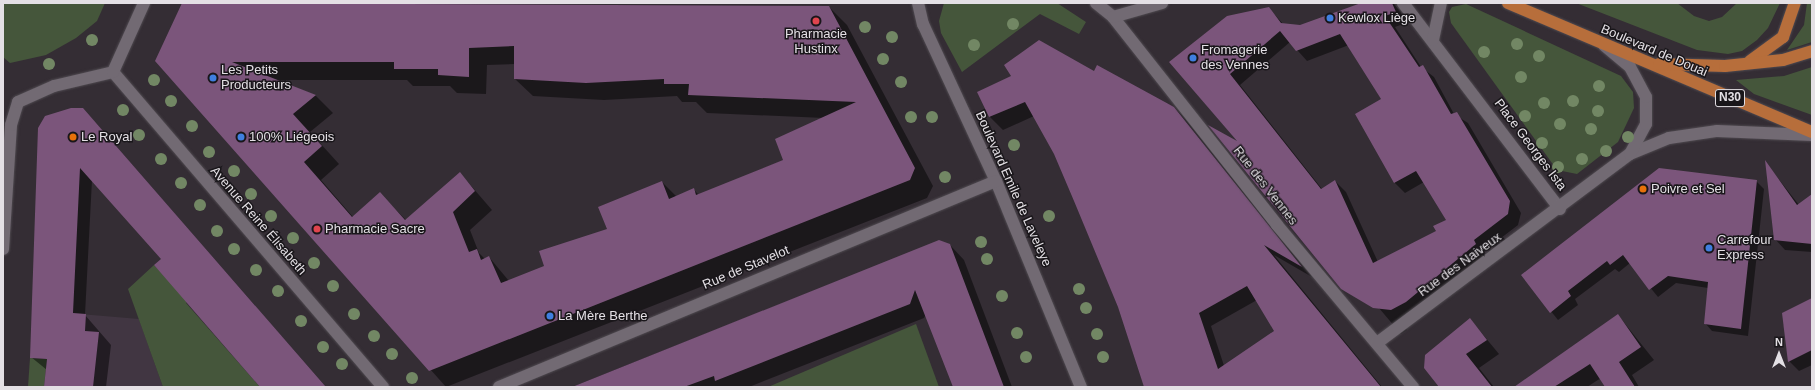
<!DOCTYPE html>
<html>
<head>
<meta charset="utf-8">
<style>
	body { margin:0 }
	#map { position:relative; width:1815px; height:390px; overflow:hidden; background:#342d34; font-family:Arial,sans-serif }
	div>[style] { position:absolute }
	.built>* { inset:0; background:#413642 }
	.green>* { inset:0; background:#45563b }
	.shadow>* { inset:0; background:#0007 }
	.building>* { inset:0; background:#7b557b }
	.roads { filter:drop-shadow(0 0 1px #4f4a50) drop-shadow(0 0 1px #4f4a50) }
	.minor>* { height:12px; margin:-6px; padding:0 6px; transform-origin:6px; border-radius:6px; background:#726a73 }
	.tertiary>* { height:12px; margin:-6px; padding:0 6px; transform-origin:6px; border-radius:6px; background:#726a73 }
	.primary>* { height:12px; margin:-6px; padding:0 6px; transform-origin:6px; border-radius:6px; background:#b76e3b }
	.trees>* { width:12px; height:12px; margin:-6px; border-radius:50%; background:#728764 }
	.dots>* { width:11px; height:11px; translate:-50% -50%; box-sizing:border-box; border:2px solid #19161a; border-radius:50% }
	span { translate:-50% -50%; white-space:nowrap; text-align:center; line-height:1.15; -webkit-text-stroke:3px #19161a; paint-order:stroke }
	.shield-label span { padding:1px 3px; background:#19161a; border:1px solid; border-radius:3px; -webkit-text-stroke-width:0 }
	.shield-label { font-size:12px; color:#e4e0e5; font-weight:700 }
	.poi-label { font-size:13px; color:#e4e0e5 }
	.left { translate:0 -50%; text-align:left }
	.street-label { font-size:13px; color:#e4e0e5 }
	.frame { position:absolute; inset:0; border:4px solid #e4e0e5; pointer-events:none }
	.north { position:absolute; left:1759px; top:334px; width:40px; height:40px; -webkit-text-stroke:3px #19161a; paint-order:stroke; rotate:0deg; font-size:11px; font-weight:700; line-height:16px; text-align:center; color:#e4e0e5 }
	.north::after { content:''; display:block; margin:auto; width:14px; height:18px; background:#e4e0e5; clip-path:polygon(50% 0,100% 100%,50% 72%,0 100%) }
</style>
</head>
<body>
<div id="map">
	<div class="built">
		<i style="clip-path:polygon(33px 310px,139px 319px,163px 387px,44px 387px,48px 345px)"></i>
	</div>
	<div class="green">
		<i style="clip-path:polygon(3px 3px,105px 3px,97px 21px,76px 38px,46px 55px,10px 63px,3px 57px)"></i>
		<i style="clip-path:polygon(944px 3px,1057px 3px,1086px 22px,1079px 34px,1040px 14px,962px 72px,941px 33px,939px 21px)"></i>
		<i style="clip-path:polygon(1576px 3px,1677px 3px,1694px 16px,1709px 21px,1722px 17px,1737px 3px,1780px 3px,1768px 28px,1757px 40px,1742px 51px,1728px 54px,1697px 50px)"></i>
		<i style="clip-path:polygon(1807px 3px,1812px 3px,1812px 42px,1787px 50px,1804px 25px)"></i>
		<i style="clip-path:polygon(1466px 4px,1621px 76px,1633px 92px,1634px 108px,1618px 142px,1577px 174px,1557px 170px,1451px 23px,1449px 12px,1452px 7px)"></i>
		<i style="clip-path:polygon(1812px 67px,1812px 115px,1754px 94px,1736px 80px,1784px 76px)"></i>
		<i style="clip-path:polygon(154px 265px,188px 301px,186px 303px,260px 387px,163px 387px,128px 289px)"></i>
		<i style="clip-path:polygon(916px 324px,939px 387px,768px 387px)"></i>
		<i style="clip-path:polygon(30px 358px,47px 359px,44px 387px,28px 387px)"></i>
	</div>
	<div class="shadow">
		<i style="clip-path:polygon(evenodd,183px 3px,829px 7px,847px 25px,933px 186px,927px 198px,446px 387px,156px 61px,183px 3px,515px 64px,515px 79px,533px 96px,604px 100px,677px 96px,682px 102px,696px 102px,707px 113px,824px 118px,784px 160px,699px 195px,694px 190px,677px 197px,662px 182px,608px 230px,545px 267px,509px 281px,489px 257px,485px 259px,479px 253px,470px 230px,492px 210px,460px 173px,406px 220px,380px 194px,353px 217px,321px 180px,339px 164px,310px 132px,333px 113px,315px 95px,275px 80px,407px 80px,413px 86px,450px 86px,457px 93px,486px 94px,487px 65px,515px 64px)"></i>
		<i style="clip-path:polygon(evenodd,1364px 3px,1393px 3px,1401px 12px,1406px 23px,1395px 27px,1421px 67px,1434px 77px,1454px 114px,1468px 123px,1521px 213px,1518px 225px,1484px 251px,1486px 255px,1402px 320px,1407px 330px,1401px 334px,1170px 62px,1269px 8px,1284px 25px,1300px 26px,1364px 3px,1290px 42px,1307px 61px,1349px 45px,1382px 100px,1394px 182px,1405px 193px,1424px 182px,1447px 220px,1437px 232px,1378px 262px,1346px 192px,1335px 181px,1322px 189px,1240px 85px,1290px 42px)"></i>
		<i style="clip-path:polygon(1095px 72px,1174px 107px,1187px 121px,1312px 277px,1274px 255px,1382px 387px,1287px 387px,1276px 331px,1257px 300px,1211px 326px,1231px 387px,1145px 387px,1119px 307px,1055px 153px,1034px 116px,1003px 130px,990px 117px,978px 93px)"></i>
		<i style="clip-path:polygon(95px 122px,326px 387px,263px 387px,162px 259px,92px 180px,85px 315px,111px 345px,106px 387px,45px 387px,47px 370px,31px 357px,39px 128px)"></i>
		<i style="clip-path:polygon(1766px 163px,1799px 205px,1812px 195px,1812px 252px,1785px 250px,1775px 239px)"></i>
		<i style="clip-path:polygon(1756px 181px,1764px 189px,1748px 336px,1712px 331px,1705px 323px,1708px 288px,1676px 283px,1658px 297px,1630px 263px,1619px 272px,1615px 269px,1575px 299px,1578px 305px,1558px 320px,1522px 275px)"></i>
		<i style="clip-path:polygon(939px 241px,950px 245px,964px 260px,1012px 387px,954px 387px,926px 314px,924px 318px,749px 387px,572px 387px)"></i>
		<i style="clip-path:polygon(1812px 299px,1812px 365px,1799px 371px,1789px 361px)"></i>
		<i style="clip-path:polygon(1618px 315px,1654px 360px,1632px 375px,1639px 387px,1607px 387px,1601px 378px,1587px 387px,1516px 387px)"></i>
		<i style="clip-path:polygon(1470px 319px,1499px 354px,1479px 368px,1494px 387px,1441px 387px)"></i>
	</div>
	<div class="building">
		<i style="clip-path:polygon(evenodd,182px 3px,829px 6px,915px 168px,910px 180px,429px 371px,155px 61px,182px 3px,514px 46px,514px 79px,586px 83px,664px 79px,664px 84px,689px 84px,688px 95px,856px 102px,775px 139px,783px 160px,696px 195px,694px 188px,669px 199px,662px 181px,598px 207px,607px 229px,539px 251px,544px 266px,501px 283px,489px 256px,481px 260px,477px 249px,469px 252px,453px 212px,475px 191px,460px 172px,405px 220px,380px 192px,352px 217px,304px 162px,322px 146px,293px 114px,316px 95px,232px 62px,394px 62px,394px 69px,438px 69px,438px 75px,469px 77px,469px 48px,514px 46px)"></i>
		<i style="clip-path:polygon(evenodd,1361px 3px,1392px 3px,1396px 12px,1385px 16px,1419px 67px,1423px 65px,1451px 114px,1457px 112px,1510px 201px,1508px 214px,1474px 240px,1476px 244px,1406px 302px,1391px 310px,1373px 308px,1341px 289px,1208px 125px,1237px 141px,1169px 62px,1227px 16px,1269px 7px,1281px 23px,1300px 25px,1361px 3px,1280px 31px,1296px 51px,1340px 34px,1381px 99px,1355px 114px,1394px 183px,1416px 171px,1446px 220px,1433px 226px,1436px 231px,1373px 263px,1335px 180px,1321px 189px,1230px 74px,1280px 31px)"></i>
		<i style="clip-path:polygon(evenodd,1039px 40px,1094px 71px,1097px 65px,1174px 107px,1302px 267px,1264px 245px,1381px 387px,1144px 387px,1118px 307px,1074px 201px,1054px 154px,1025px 102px,989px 117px,977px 92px,1011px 76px,1004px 65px,1039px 40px,1247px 286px,1274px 331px,1218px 369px,1199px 313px,1247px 286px)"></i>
		<i style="clip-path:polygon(71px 108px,83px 108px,326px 387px,260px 387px,154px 265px,161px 259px,80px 168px,73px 313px,86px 314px,85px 331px,99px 332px,93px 387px,44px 387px,47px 359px,30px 358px,38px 128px,45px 116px)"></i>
		<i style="clip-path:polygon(1765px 160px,1797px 205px,1812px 194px,1812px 244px,1774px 240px)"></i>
		<i style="clip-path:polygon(1659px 168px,1757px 180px,1741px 329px,1704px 324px,1708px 282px,1668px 276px,1649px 290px,1623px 255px,1610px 265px,1607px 261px,1568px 291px,1571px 296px,1550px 313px,1521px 275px)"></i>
		<i style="clip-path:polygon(939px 240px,950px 244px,1004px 387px,953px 387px,915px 290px,910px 304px,715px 381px,714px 376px,684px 387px,572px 387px)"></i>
		<i style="clip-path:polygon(1812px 298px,1812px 350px,1788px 362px,1782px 313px)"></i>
		<i style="clip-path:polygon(1618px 314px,1641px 347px,1619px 362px,1635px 387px,1605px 387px,1590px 364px,1554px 387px,1514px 387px)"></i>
		<i style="clip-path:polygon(1470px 318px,1487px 340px,1466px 354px,1492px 387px,1439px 387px,1424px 368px,1425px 355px)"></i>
	</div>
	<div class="roads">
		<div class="minor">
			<i style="left:918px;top:3px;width:22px;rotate:77deg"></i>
			<i style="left:923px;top:24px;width:173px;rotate:65.1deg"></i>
			<i style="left:996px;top:181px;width:223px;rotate:67.6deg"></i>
			<i style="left:1403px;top:3px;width:259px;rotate:52.7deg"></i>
			<i style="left:1113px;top:17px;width:265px;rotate:51.7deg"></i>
			<i style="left:1277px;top:225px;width:212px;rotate:50deg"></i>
			<i style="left:1433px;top:40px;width:38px;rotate:-78deg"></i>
			<i style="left:113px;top:72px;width:415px;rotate:49.4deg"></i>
			<i style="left:1630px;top:154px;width:42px;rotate:-22.3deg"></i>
			<i style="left:1669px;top:138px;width:49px;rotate:-8.3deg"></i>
			<i style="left:1717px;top:131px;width:95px;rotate:2.4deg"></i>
			<i style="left:3px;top:249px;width:124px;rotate:-86.3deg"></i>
			<i style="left:11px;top:125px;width:24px;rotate:-73deg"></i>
			<i style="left:18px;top:102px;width:39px;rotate:-24deg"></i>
			<i style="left:54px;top:86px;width:61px;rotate:-13.3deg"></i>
			<i style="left:113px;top:72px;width:76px;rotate:-65.8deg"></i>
			<i style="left:1377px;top:343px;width:316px;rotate:-36.8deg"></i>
			<i style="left:1630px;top:154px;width:34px;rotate:-62deg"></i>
			<i style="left:1646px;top:124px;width:27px;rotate:-90deg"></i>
			<i style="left:1646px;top:97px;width:34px;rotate:-118deg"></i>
			<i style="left:1630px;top:67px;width:34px;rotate:-140deg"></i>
			<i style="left:499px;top:387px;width:538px;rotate:-22.51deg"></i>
		</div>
		<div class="tertiary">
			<i style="left:1096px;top:3px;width:22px;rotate:39deg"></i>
			<i style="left:1113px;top:17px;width:51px;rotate:-15.9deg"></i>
		</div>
		<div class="primary">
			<i style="left:1508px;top:3px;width:330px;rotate:23deg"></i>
			<i style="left:1750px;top:61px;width:41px;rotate:-36deg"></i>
			<i style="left:1783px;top:37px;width:36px;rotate:-71deg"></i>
			<i style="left:1659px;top:64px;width:66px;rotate:1.7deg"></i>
			<i style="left:1725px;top:66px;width:58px;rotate:-5.9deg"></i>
			<i style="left:1783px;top:60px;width:30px;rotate:-17deg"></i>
		</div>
	</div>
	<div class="trees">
		<i style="left:1013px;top:24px"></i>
		<i style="left:865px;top:27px"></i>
		<i style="left:892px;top:37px"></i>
		<i style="left:92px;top:40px"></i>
		<i style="left:1517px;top:44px"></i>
		<i style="left:974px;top:45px"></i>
		<i style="left:1484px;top:52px"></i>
		<i style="left:1539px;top:56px"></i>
		<i style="left:883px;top:59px"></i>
		<i style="left:49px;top:64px"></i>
		<i style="left:1521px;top:77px"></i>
		<i style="left:154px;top:80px"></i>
		<i style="left:901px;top:82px"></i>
		<i style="left:1599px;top:86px"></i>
		<i style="left:171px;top:101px"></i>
		<i style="left:1573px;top:101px"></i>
		<i style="left:1544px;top:103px"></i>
		<i style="left:123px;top:110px"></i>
		<i style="left:1598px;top:111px"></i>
		<i style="left:1525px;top:116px"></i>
		<i style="left:911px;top:117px"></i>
		<i style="left:932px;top:117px"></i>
		<i style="left:1560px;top:124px"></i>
		<i style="left:192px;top:126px"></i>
		<i style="left:1591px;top:129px"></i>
		<i style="left:139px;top:135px"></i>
		<i style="left:1628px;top:137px"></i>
		<i style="left:1542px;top:143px"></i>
		<i style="left:1014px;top:145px"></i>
		<i style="left:1606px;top:151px"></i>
		<i style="left:209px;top:152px"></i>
		<i style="left:161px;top:159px"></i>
		<i style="left:1582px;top:159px"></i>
		<i style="left:1558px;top:167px"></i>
		<i style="left:234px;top:171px"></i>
		<i style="left:945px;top:177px"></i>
		<i style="left:181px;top:183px"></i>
		<i style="left:251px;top:194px"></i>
		<i style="left:200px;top:205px"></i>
		<i style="left:271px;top:216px"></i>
		<i style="left:1049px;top:216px"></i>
		<i style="left:217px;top:231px"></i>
		<i style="left:293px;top:238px"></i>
		<i style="left:981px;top:242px"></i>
		<i style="left:234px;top:249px"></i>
		<i style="left:987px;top:259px"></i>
		<i style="left:314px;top:263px"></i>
		<i style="left:256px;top:270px"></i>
		<i style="left:333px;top:286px"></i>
		<i style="left:1079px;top:289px"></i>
		<i style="left:278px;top:291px"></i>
		<i style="left:1002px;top:296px"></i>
		<i style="left:1086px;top:308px"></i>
		<i style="left:354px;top:314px"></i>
		<i style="left:301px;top:321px"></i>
		<i style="left:1017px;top:333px"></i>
		<i style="left:1097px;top:334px"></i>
		<i style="left:374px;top:336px"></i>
		<i style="left:323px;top:347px"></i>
		<i style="left:392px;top:354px"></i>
		<i style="left:1026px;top:357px"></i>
		<i style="left:1103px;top:357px"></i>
		<i style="left:342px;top:364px"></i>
		<i style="left:412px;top:378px"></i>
	</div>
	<div class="dots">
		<i style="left:1330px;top:18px;background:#3f7fe0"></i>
		<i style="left:816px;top:21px;background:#e0444e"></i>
		<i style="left:1193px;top:58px;background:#3f7fe0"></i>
		<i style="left:213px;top:78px;background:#3f7fe0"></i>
		<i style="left:73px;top:137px;background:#e8710a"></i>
		<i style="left:241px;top:137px;background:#3f7fe0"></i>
		<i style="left:1643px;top:189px;background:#e8710a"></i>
		<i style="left:317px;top:229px;background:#e0444e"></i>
		<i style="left:1709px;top:248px;background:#3f7fe0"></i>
		<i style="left:550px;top:316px;background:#3f7fe0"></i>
	</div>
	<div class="shield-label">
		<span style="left:1730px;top:98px">N30</span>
	</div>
	<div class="poi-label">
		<span class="left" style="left:1338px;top:18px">Kewlox Liège</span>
		<span style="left:816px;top:42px">Pharmacie<br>Hustinx</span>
		<span class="left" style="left:1201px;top:58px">Fromagerie<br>des Vennes</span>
		<span class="left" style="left:221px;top:78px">Les Petits<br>Producteurs</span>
		<span class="left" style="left:81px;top:137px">Le Royal</span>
		<span class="left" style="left:249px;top:137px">100% Liégeois</span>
		<span class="left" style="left:1651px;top:189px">Poivre et Sel</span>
		<span class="left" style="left:325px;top:229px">Pharmacie Sacre</span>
		<span class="left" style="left:1717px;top:248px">Carrefour<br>Express</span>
		<span class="left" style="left:558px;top:316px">La Mère Berthe</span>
	</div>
	<div class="street-label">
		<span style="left:1654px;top:51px;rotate:23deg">Boulevard de Douai</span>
		<span style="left:1530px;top:145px;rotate:53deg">Place Georges Ista</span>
		<span style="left:1265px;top:186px;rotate:52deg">Rue des Vennes</span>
		<span style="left:1013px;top:189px;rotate:66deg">Boulevard Emile de Laveleye</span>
		<span style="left:258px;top:221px;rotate:49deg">Avenue Reine Élisabeth</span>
		<span style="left:1460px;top:265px;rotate:-36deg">Rue des Naiveux</span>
		<span style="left:746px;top:268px;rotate:-23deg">Rue de Stavelot</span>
	</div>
	<div class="frame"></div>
	<div class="north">N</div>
</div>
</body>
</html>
